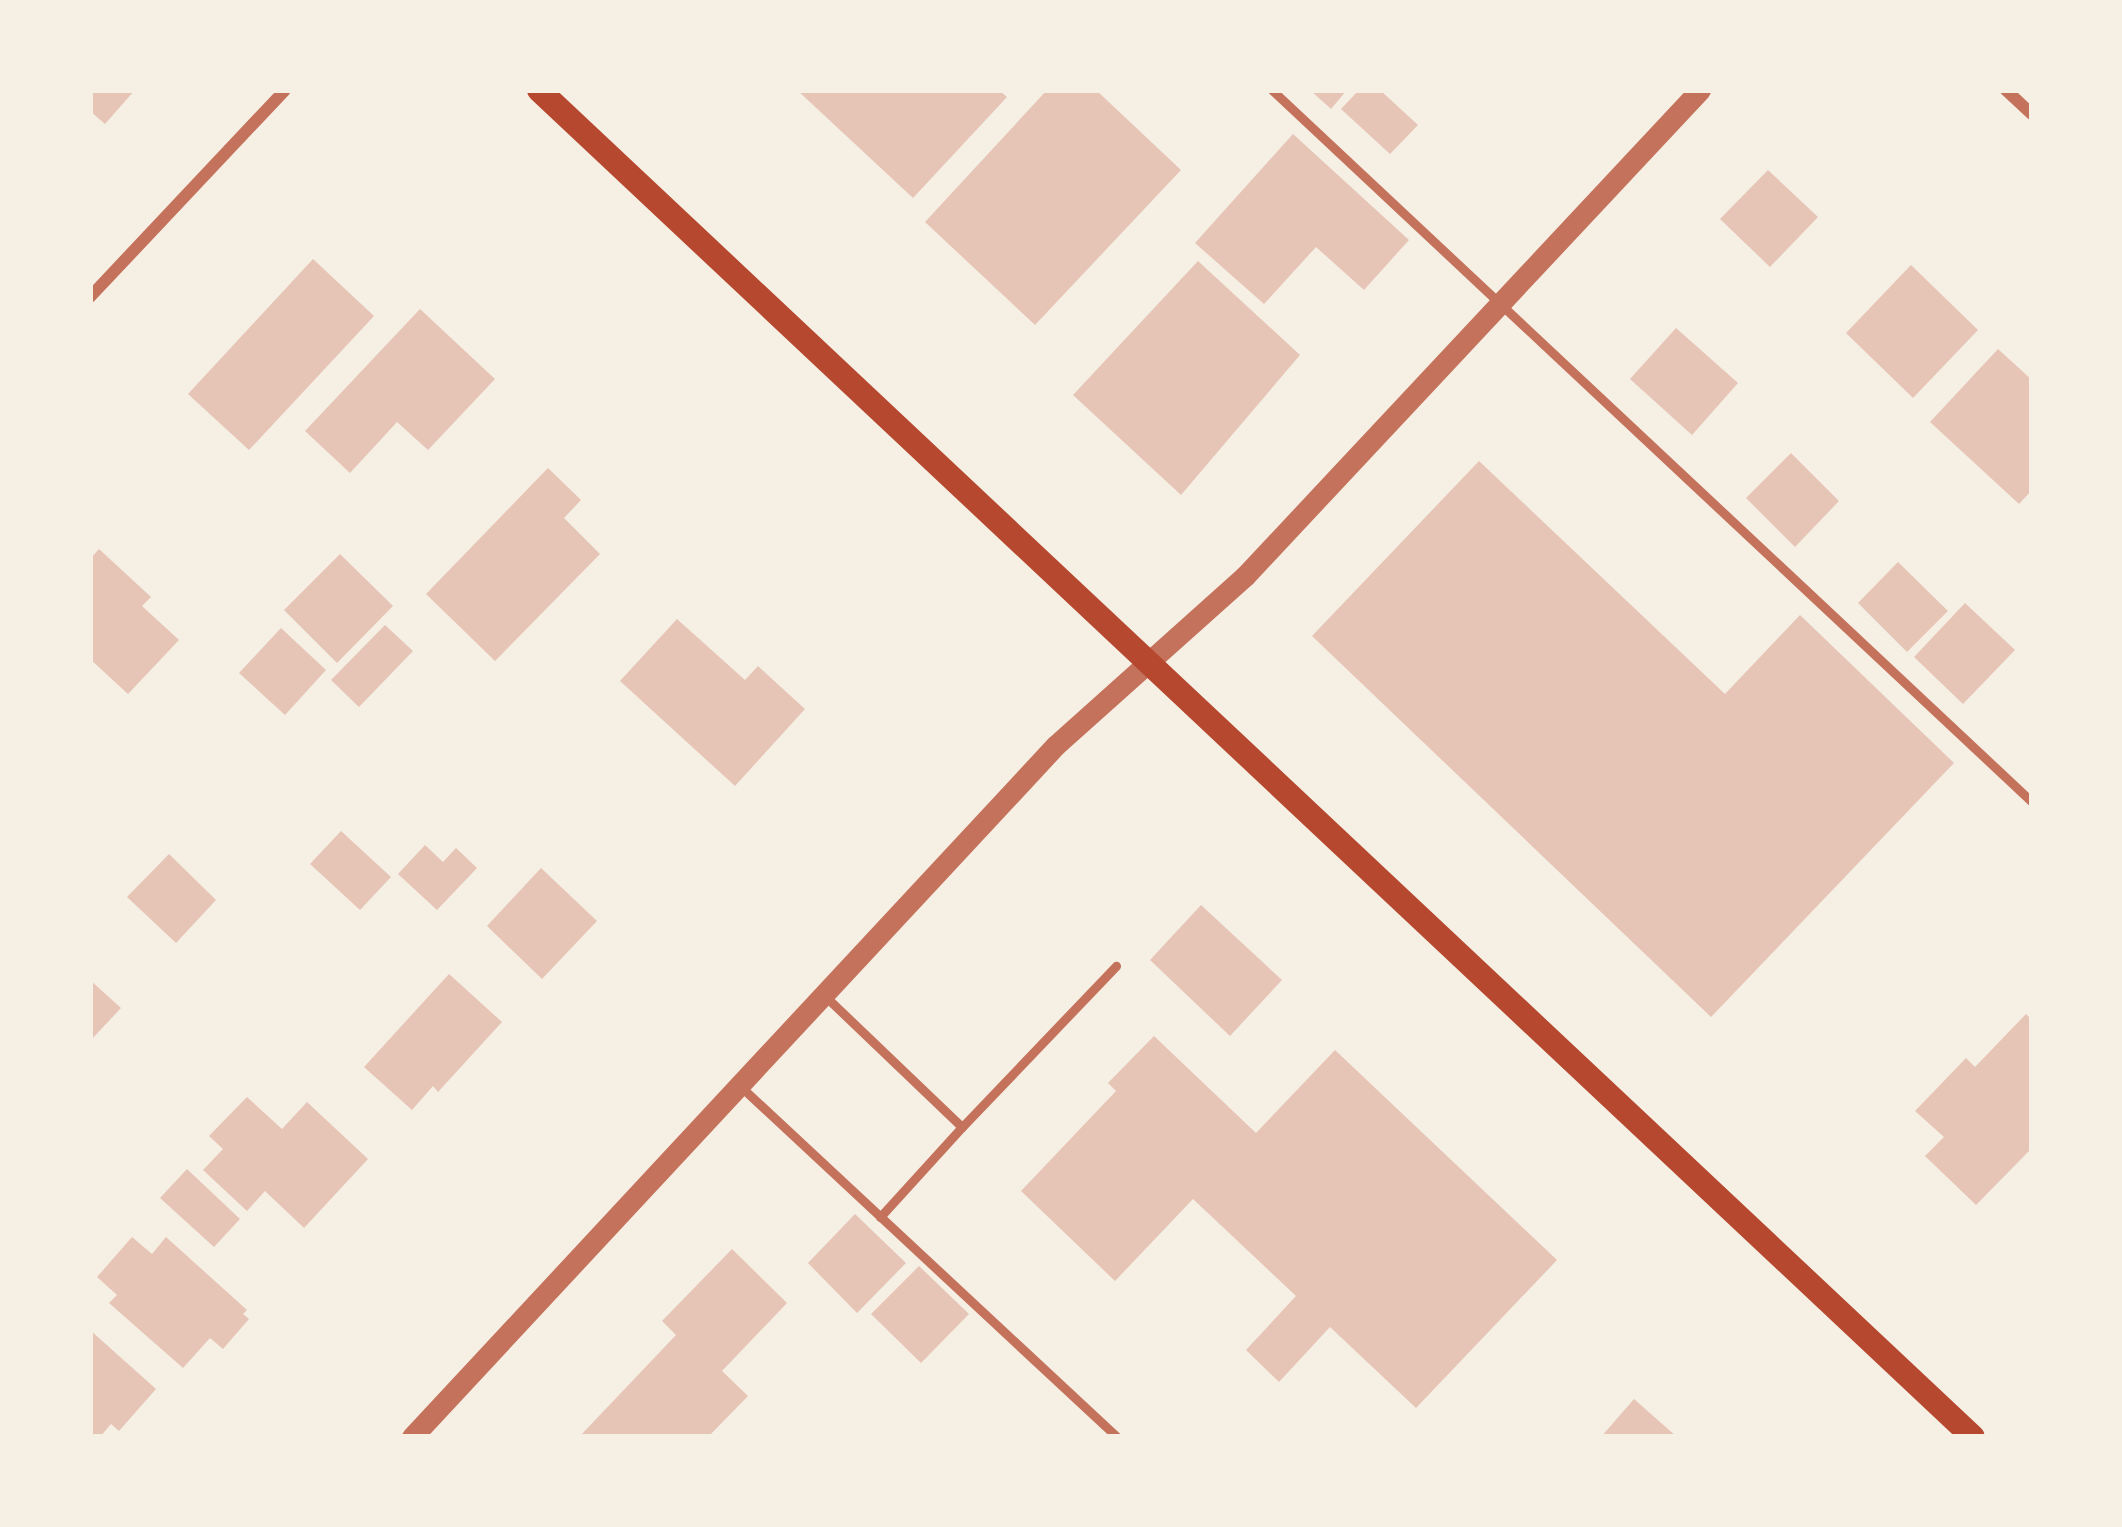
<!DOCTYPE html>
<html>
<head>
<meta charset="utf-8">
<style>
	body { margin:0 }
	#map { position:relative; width:2122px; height:1527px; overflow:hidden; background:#f6efe4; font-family:Lato,sans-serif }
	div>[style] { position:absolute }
	.building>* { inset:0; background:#e6c5b7 }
	.service>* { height:9px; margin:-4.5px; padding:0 4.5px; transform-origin:4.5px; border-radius:4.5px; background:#c5725c }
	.minor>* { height:12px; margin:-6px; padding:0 6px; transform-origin:6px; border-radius:6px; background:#c5725c }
	.tertiary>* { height:21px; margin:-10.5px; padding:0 10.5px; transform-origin:10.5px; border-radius:10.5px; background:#c5725c }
	.secondary>* { height:24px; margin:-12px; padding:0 12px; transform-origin:12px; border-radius:12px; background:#b5482f }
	span { translate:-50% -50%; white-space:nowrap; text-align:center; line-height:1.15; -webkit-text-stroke:9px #f6efe4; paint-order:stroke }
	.frame { position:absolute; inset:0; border:93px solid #f6efe4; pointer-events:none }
</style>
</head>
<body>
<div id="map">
	<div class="building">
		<i style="clip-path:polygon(90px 90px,135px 90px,105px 124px,90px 111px)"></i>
		<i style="clip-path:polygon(797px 90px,999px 90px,1007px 97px,913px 198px)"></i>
		<i style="clip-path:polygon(1047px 90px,1096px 90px,1181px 170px,1035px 325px,925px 222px)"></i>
		<i style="clip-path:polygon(1310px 90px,1347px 90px,1331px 109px)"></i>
		<i style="clip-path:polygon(1359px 90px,1380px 90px,1418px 125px,1390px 154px,1341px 109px)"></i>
		<i style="clip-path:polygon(1293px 134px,1409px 240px,1364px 290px,1316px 247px,1264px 304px,1195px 243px)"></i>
		<i style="clip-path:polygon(1768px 170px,1818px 217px,1770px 267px,1720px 219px)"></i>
		<i style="clip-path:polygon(313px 259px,374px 316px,249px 450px,188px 394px)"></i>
		<i style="clip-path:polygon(1198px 261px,1300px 355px,1181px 495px,1073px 395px)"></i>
		<i style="clip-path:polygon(1911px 265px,1978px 330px,1913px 398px,1846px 333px)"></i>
		<i style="clip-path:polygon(420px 309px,495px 379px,428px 450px,397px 422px,350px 473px,305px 431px)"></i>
		<i style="clip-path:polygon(1676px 328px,1738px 383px,1692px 435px,1630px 379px)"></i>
		<i style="clip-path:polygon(1998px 349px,2032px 380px,2032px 490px,2019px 504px,1930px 422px)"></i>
		<i style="clip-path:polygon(1791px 453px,1839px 501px,1795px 547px,1746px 498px)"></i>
		<i style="clip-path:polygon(1479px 461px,1725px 694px,1800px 615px,1954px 763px,1711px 1017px,1312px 636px)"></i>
		<i style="clip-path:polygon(548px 468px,581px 500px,564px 518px,600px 554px,495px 661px,426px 594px)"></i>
		<i style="clip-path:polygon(99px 549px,151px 597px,142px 606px,179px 640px,128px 694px,90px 659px,90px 559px)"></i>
		<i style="clip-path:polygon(340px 554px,393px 606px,337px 663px,284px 610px)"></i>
		<i style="clip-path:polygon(1898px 562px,1948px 611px,1907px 652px,1858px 603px)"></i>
		<i style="clip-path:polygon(1965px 603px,2015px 650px,1963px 704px,1914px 657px)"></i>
		<i style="clip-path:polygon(677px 619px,745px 680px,758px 666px,805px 709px,735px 786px,620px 681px)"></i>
		<i style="clip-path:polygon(385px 625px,413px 651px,359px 707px,331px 680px)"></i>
		<i style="clip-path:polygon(281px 628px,326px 670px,285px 715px,239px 673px)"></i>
		<i style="clip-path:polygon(341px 831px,391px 877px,360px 910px,310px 864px)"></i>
		<i style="clip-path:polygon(425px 845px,443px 862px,456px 848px,477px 868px,437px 910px,398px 874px)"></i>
		<i style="clip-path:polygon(169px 854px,216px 900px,176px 943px,127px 897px)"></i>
		<i style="clip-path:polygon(541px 868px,597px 921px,542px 979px,487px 926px)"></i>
		<i style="clip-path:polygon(1201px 905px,1282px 980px,1230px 1036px,1150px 960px)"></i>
		<i style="clip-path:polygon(449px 974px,502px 1022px,438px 1092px,433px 1086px,412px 1110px,364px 1067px)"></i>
		<i style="clip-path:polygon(90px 980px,121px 1008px,90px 1041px)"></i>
		<i style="clip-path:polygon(2026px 1014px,2032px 1020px,2032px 1148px,1976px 1205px,1925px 1156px,1944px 1137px,1915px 1111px,1966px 1058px,1975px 1067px)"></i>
		<i style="clip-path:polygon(1154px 1036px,1256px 1133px,1335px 1050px,1557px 1260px,1416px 1408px,1330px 1327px,1279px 1382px,1246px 1350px,1296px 1296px,1193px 1199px,1115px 1281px,1021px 1191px,1116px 1091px,1108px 1083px)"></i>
		<i style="clip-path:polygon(247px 1097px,282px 1129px,307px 1102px,368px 1159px,304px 1228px,265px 1191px,247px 1211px,203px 1170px,223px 1149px,209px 1136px)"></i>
		<i style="clip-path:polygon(187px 1169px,240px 1219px,214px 1247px,160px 1198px)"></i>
		<i style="clip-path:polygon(855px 1214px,906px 1263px,857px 1313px,808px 1263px)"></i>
		<i style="clip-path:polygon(132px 1237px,152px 1254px,166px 1237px,247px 1310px,243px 1314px,249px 1319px,223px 1349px,210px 1338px,183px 1368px,109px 1303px,117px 1295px,97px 1277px)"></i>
		<i style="clip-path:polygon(732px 1249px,787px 1303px,722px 1371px,748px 1396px,708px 1437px,579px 1437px,676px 1335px,662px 1321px)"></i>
		<i style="clip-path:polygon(919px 1266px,969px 1314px,921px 1363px,871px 1314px)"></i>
		<i style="clip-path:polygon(90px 1330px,156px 1389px,119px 1431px,111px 1424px,100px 1437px,90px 1437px)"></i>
		<i style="clip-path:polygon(1634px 1399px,1677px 1437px,1601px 1437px)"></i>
	</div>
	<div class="service">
		<i style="left:1272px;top:90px;width:1041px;rotate:43.13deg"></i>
		<i style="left:826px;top:997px;width:188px;rotate:43.7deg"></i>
		<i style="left:962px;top:1127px;width:223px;rotate:-46.3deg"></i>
		<i style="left:739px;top:1085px;width:517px;rotate:42.96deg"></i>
		<i style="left:880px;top:1217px;width:122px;rotate:-47.7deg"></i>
	</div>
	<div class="minor">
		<i style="left:2006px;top:90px;width:35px;rotate:43deg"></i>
		<i style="left:90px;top:297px;width:284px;rotate:-46.7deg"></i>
	</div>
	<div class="tertiary">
		<i style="left:412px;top:1437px;width:945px;rotate:-47.06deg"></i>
		<i style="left:1056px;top:745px;width:254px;rotate:-41.8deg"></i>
		<i style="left:1245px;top:576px;width:666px;rotate:-46.89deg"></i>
	</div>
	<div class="secondary">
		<i style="left:539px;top:90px;width:1967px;rotate:43.21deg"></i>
	</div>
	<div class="frame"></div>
</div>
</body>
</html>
